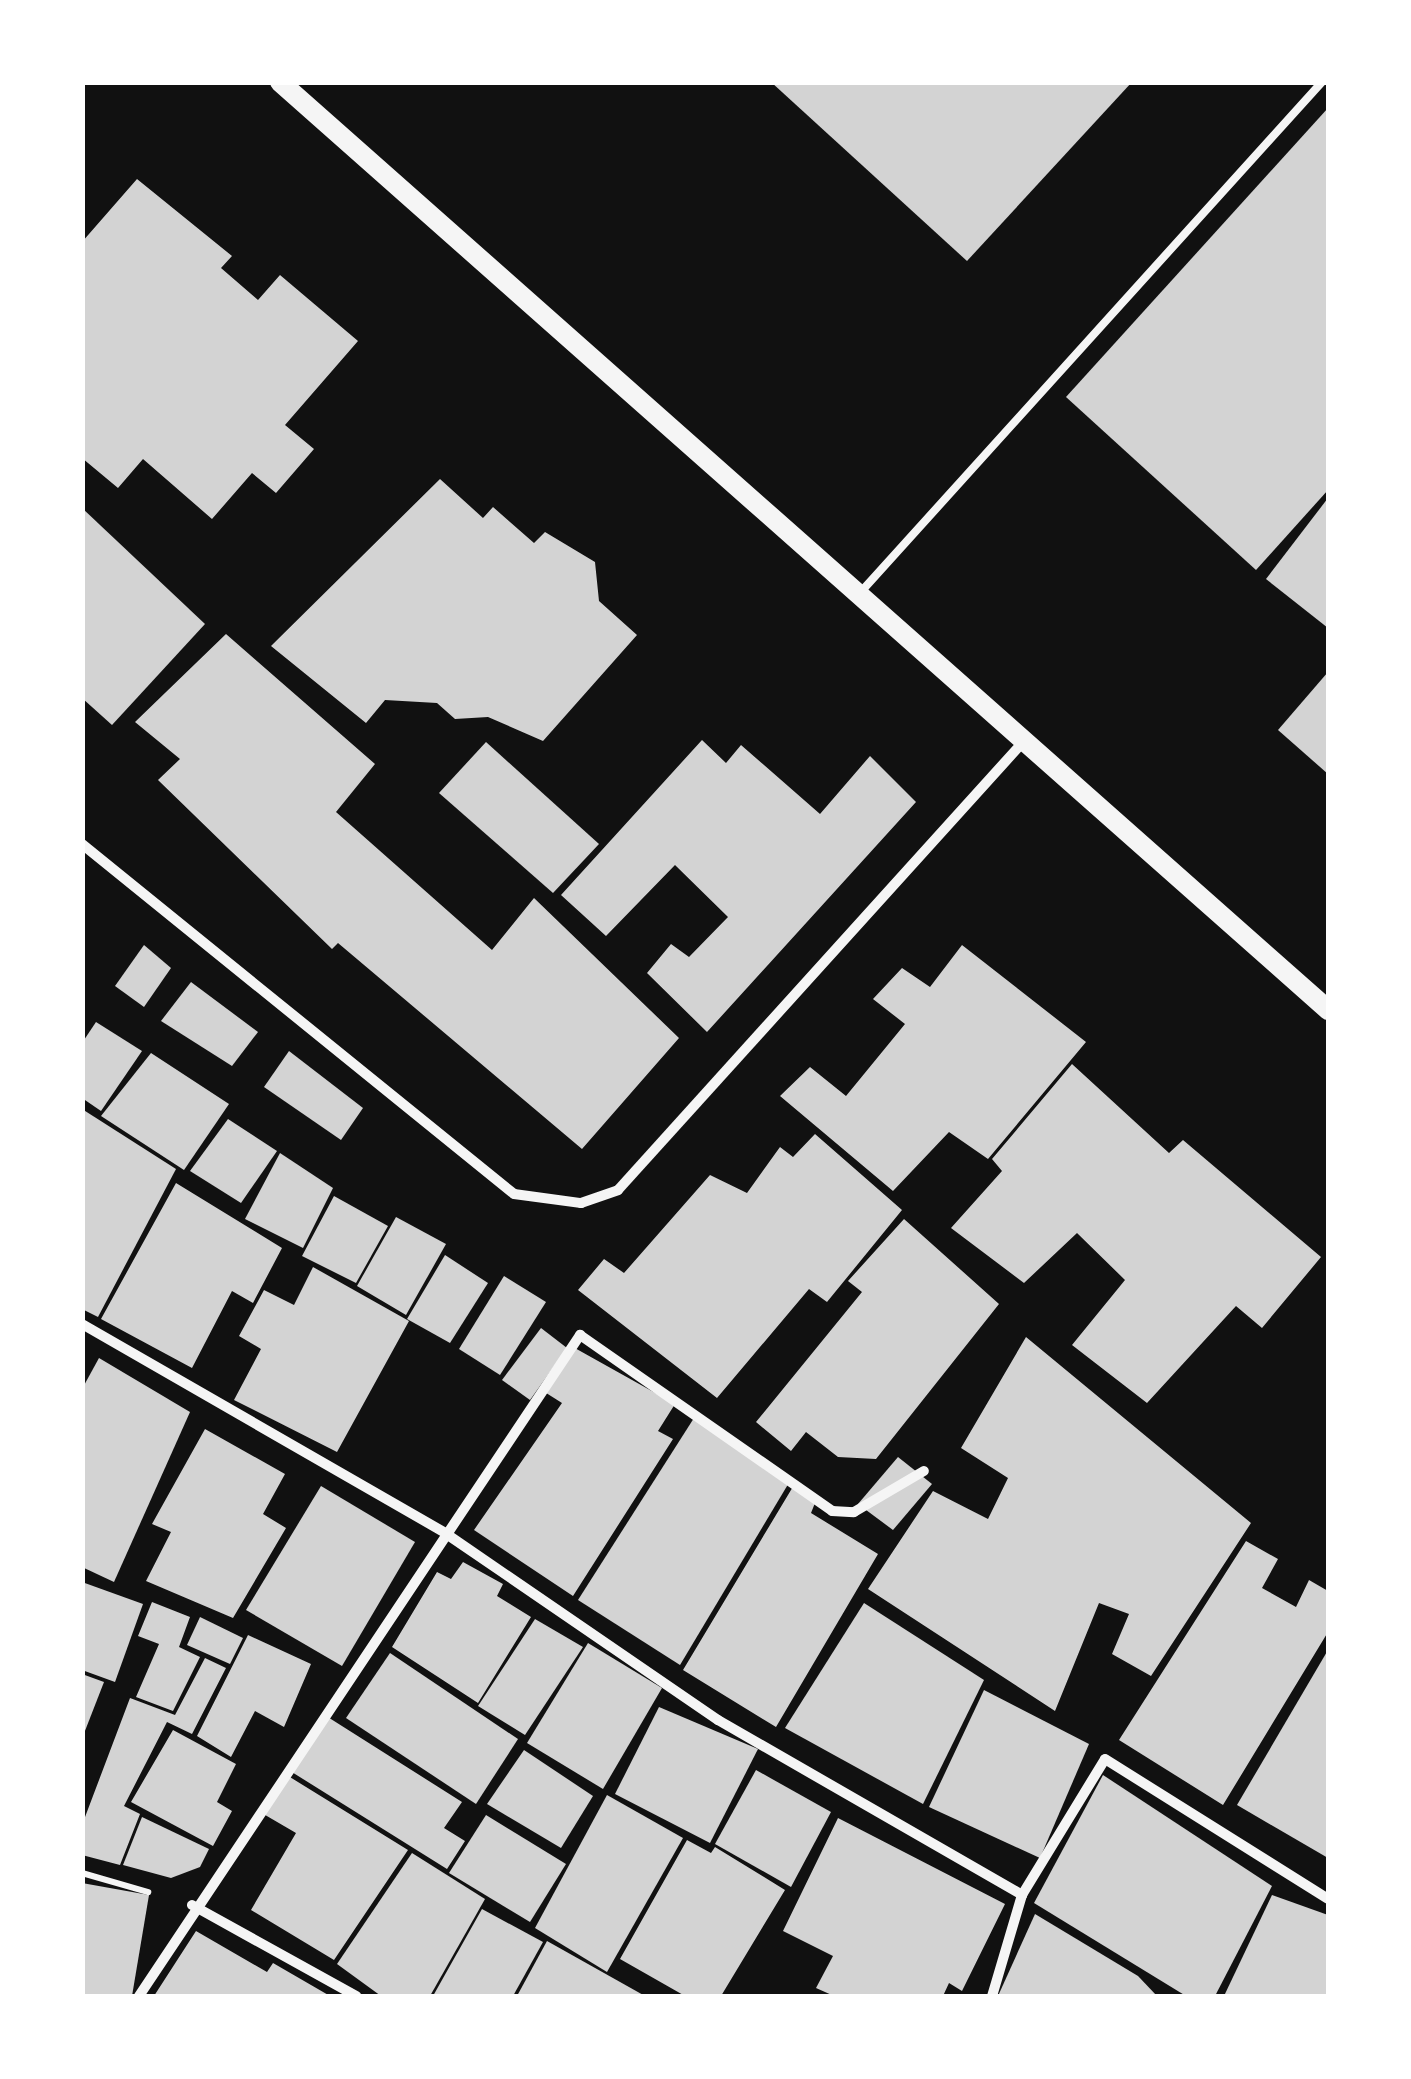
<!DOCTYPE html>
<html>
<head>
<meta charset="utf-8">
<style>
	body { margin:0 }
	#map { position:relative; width:1411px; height:2079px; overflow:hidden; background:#111; font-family:"Noto Serif",serif }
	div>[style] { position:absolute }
	.building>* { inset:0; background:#d3d3d3 }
	.path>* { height:6px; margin:-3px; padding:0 3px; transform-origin:3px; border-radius:3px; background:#f5f5f5 }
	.service>* { height:8px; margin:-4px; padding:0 4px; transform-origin:4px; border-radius:4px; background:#f5f5f5 }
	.minor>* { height:10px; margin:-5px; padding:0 5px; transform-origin:5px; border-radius:5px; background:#f5f5f5 }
	.secondary>* { height:20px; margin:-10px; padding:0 10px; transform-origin:10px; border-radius:10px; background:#f5f5f5 }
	span { translate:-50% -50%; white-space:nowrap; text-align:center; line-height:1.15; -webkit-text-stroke:8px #fff; paint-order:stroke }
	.frame { position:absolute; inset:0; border:85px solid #fff; pointer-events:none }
</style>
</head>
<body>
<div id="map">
	<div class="building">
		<i style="clip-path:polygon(771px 82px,1132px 82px,967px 261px)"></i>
		<i style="clip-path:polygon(1328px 108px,1328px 490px,1256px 570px,1066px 397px)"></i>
		<i style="clip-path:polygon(137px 179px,232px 256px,221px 268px,258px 300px,280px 275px,358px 341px,285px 425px,314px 449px,276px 493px,252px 473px,212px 519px,143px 459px,118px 488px,82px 458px,82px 242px)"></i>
		<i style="clip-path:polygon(440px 479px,483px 518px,493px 507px,534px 543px,545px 532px,595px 562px,599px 601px,637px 635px,543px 741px,488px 717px,455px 719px,437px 703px,385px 700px,366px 723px,271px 646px)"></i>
		<i style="clip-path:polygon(1328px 498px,1328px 628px,1266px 579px)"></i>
		<i style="clip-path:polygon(82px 508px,205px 624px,112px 725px,82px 698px)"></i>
		<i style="clip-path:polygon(226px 634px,375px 764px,336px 812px,492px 950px,534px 898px,679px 1038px,582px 1149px,338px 943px,332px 949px,158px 780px,180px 759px,135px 722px)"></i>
		<i style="clip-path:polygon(1328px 672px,1328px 774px,1278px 730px)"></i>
		<i style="clip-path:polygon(702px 740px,726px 763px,741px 745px,820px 814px,870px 756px,916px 802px,707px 1032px,647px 973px,671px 944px,689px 957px,728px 917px,675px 865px,606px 936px,561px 895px)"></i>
		<i style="clip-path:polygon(486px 742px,599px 844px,553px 893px,439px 793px)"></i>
		<i style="clip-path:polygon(144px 945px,171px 968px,144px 1007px,115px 986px)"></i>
		<i style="clip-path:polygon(962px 945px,1086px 1042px,988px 1159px,949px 1132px,893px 1191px,780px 1096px,810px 1067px,846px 1096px,905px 1024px,873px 999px,902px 968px,930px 987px)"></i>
		<i style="clip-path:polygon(191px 982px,258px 1032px,232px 1066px,161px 1021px)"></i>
		<i style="clip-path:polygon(96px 1022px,142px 1051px,101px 1111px,82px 1098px,82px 1043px)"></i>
		<i style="clip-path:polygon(289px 1051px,363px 1108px,341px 1140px,264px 1087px)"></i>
		<i style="clip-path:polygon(151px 1053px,229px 1104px,184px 1170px,101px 1116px)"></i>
		<i style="clip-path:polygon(1072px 1064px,1169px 1153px,1183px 1140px,1321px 1257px,1262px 1328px,1236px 1306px,1147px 1403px,1072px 1345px,1125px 1280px,1077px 1233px,1024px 1283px,951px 1228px,1002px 1171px,992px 1159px)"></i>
		<i style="clip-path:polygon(82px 1109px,176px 1169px,98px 1317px,82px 1309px)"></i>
		<i style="clip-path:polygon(228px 1119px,277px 1151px,241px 1203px,190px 1171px)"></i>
		<i style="clip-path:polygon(815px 1134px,902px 1210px,827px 1302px,809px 1289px,717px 1398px,578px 1290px,604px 1259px,624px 1273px,710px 1175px,747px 1193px,780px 1147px,793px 1157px)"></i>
		<i style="clip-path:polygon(280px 1153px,333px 1188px,303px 1248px,245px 1219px)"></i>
		<i style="clip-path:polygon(176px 1183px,282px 1248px,253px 1303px,232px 1291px,192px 1368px,101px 1319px)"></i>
		<i style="clip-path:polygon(334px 1196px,388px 1226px,356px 1283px,302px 1256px)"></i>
		<i style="clip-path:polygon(396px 1217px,446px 1244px,406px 1315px,357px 1286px)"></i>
		<i style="clip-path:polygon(904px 1219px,999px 1304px,876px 1459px,838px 1457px,806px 1432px,791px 1451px,756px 1422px,862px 1292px,848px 1281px)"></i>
		<i style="clip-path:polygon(445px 1255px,488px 1283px,450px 1343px,407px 1319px)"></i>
		<i style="clip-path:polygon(313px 1267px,409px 1321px,337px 1452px,234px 1400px,261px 1349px,239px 1336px,264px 1290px,294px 1305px)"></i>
		<i style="clip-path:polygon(504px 1276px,546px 1302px,500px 1375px,459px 1349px)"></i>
		<i style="clip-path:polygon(541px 1328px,567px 1348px,530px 1400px,502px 1380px)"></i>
		<i style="clip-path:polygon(1026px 1337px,1251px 1523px,1151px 1676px,1112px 1654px,1129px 1614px,1099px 1603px,1055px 1711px,868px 1589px,933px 1491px,988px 1519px,1008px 1478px,961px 1448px)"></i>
		<i style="clip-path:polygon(573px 1347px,675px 1404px,658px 1431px,673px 1439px,573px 1596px,474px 1530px,562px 1403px,543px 1391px)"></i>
		<i style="clip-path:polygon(99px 1358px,190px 1412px,114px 1582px,82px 1567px,82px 1389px)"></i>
		<i style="clip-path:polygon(694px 1418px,790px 1481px,680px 1665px,578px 1600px)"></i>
		<i style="clip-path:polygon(205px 1429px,285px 1474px,263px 1514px,286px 1528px,233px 1618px,146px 1581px,171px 1532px,152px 1524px)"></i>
		<i style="clip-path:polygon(898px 1457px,932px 1484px,893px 1530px,858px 1504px)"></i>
		<i style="clip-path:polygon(794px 1485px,817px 1498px,811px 1513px,878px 1554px,776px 1727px,683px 1670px)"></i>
		<i style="clip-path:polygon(321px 1486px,415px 1542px,342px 1666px,246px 1610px)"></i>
		<i style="clip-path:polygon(1246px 1541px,1278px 1559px,1262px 1588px,1296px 1607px,1309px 1580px,1328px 1591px,1328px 1632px,1223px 1805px,1119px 1740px)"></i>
		<i style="clip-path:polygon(463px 1562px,503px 1584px,497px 1596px,531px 1617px,478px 1703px,392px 1647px,437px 1572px,451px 1579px)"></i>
		<i style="clip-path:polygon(82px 1582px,143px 1604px,115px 1682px,82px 1670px)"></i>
		<i style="clip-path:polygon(152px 1602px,190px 1617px,179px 1647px,200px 1657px,173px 1711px,136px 1697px,159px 1644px,138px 1636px)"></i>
		<i style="clip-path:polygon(864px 1603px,984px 1680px,923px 1804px,785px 1728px)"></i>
		<i style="clip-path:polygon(200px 1617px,243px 1638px,230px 1664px,187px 1645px)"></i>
		<i style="clip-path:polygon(535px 1619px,583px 1647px,525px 1735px,478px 1706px)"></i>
		<i style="clip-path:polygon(248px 1635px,311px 1664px,284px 1727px,255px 1711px,231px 1757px,197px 1736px)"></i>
		<i style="clip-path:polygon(588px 1643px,662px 1688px,603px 1789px,527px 1743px)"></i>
		<i style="clip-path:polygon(1328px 1650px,1328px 1858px,1237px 1805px)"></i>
		<i style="clip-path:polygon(390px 1653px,518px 1739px,476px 1804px,346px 1718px)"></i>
		<i style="clip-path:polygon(205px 1658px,226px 1668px,192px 1734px,167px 1722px,124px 1806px,140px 1814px,120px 1865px,82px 1855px,82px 1825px,130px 1698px,175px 1715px)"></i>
		<i style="clip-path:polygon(82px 1674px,104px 1682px,83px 1736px,82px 1735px)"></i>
		<i style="clip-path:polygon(984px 1690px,1089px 1744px,1040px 1858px,929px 1807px)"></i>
		<i style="clip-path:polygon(659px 1707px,758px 1749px,710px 1843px,615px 1794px)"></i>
		<i style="clip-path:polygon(323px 1714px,462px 1802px,444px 1828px,465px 1841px,447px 1869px,287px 1769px)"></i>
		<i style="clip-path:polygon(173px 1730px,236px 1764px,217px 1802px,232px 1811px,213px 1846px,131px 1802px)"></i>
		<i style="clip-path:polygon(524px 1750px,593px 1796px,561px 1848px,487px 1804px)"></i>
		<i style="clip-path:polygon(756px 1770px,831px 1812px,791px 1887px,715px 1844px)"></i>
		<i style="clip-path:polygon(285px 1774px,408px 1850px,334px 1960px,251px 1910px,296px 1833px,260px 1812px)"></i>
		<i style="clip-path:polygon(1103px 1775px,1272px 1886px,1215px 1996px,1186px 1996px,1034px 1903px)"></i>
		<i style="clip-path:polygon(607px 1795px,683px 1838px,607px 1972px,535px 1928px)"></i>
		<i style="clip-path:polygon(486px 1815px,566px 1864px,530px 1922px,449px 1873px)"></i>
		<i style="clip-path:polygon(142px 1817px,209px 1849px,200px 1867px,171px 1878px,123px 1865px)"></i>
		<i style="clip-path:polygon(838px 1818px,1005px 1904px,962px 1991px,949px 1983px,943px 1996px,834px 1996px,816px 1988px,833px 1956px,783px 1931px)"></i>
		<i style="clip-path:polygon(687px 1840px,711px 1853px,715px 1847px,785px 1890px,721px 1996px,685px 1996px,620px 1959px)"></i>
		<i style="clip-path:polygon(412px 1853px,485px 1899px,430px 1996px,381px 1996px,337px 1964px)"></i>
		<i style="clip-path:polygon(82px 1883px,149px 1895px,132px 1996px,82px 1996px)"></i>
		<i style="clip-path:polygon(1272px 1895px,1328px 1915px,1328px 1996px,1224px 1996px)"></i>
		<i style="clip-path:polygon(482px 1909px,543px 1942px,513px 1996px,433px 1996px)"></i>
		<i style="clip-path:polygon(1035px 1914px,1138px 1976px,1157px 1996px,998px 1996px)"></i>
		<i style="clip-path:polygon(196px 1931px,267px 1972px,273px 1963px,330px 1996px,154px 1996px)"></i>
		<i style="clip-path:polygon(547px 1941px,645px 1996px,517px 1996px)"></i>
	</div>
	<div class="path">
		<i style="left:82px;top:1873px;width:69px;rotate:16.1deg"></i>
	</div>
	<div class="service">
		<i style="left:859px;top:594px;width:690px;rotate:-47.88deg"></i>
	</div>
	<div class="minor">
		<i style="left:82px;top:844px;width:556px;rotate:39.01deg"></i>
		<i style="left:514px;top:1194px;width:68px;rotate:7.7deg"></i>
		<i style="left:581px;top:1203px;width:39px;rotate:-19deg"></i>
		<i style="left:618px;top:1190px;width:605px;rotate:-47.88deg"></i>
		<i style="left:82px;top:1324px;width:419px;rotate:29.9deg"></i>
		<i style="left:445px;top:1533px;width:331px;rotate:34.4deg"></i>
		<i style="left:718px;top:1720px;width:351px;rotate:29.9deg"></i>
		<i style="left:1022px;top:1895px;width:105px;rotate:106.5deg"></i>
		<i style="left:1022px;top:1895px;width:159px;rotate:-58.6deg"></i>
		<i style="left:1105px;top:1759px;width:263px;rotate:32.1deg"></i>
		<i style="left:192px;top:1905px;width:188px;rotate:29deg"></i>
		<i style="left:139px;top:1996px;width:795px;rotate:-56.29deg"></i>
		<i style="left:580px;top:1335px;width:307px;rotate:34.9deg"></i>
		<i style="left:832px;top:1511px;width:22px;rotate:3deg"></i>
		<i style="left:854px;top:1512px;width:81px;rotate:-30.4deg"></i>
	</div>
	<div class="secondary">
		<i style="left:280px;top:82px;width:1400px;rotate:41.52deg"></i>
	</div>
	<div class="frame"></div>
</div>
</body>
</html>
